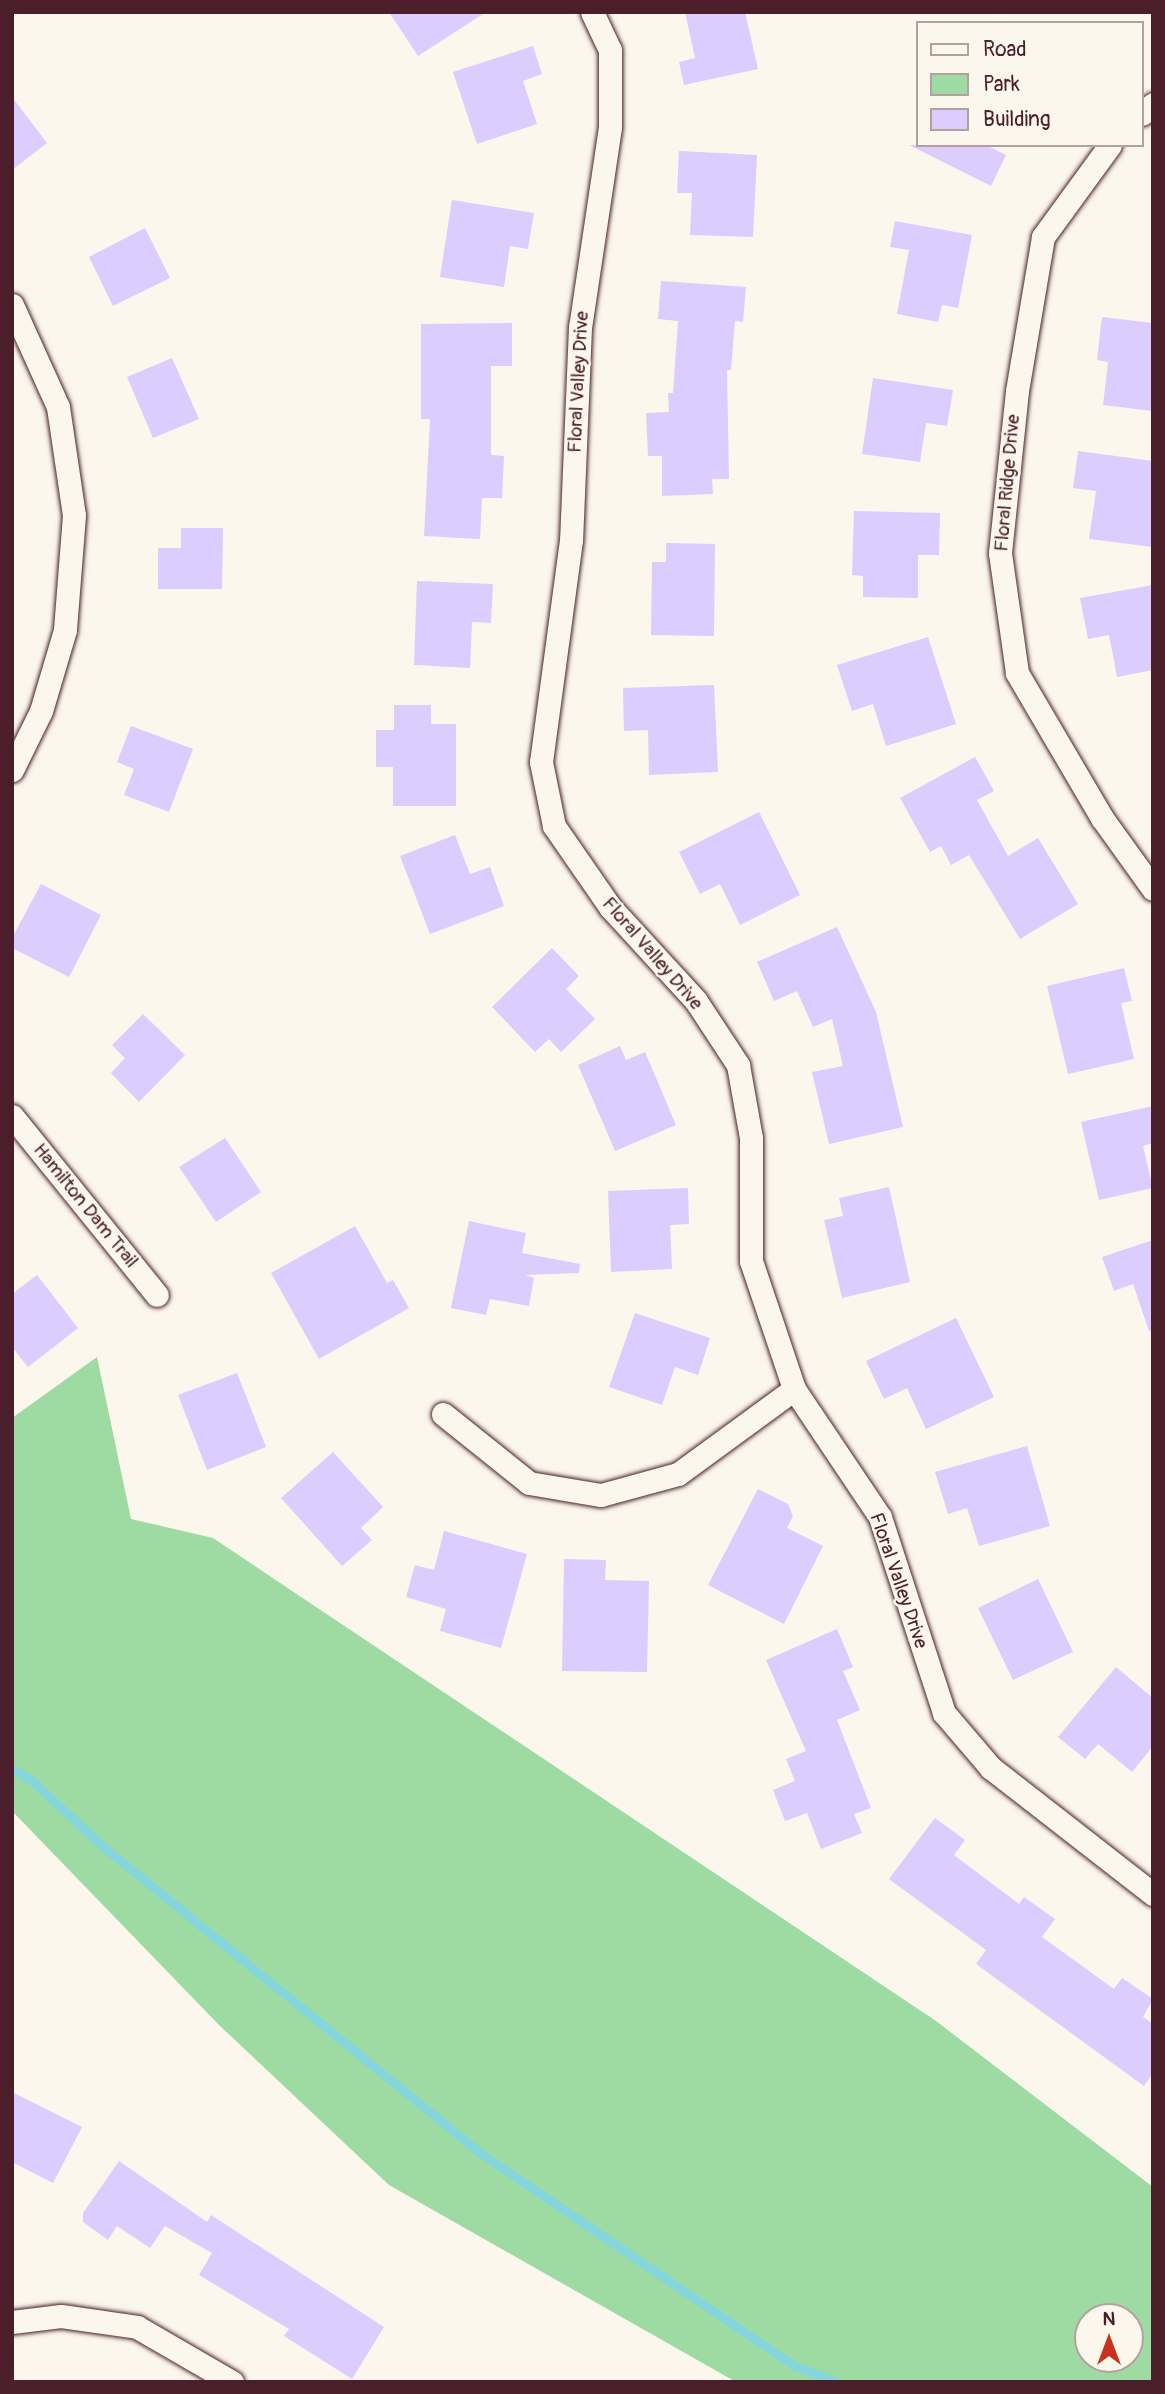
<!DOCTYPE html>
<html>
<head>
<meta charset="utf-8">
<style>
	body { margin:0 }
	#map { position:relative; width:1165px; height:2394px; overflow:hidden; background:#fbf7ec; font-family:Pangolin,sans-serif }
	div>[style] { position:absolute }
	.green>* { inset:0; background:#9edba3 }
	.stream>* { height:9px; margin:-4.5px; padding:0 4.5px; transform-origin:4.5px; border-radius:4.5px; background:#84d6dc }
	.building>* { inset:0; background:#ddccfe }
	.roads { filter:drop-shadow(0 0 2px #4a1f2b) drop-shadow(0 0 2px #4a1f2b) }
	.minor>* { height:23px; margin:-11.5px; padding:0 11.5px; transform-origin:11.5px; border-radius:11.5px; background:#fbf7ec }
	span { translate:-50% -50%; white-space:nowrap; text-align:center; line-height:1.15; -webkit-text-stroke:5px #fbf7ec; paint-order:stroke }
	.street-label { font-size:19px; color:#4a1f2b }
	.frame { position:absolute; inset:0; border:14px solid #4a1f2b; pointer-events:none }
	.legend { position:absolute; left:916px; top:21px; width:228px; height:126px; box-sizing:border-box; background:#fbf7ec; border:2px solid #b4a19f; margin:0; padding:9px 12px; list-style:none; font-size:21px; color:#4a1f2b }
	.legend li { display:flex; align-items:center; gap:14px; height:35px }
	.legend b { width:35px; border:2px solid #b4a19f }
	.north { position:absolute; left:1074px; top:2303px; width:70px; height:70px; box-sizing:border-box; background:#fbf7ec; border:2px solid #b4a19f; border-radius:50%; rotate:0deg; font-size:19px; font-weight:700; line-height:28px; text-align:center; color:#4a1f2b }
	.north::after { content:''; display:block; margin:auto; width:24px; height:32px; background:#c8321e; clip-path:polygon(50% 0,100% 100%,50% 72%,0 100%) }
</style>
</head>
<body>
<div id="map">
	<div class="green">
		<i style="clip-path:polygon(evenodd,97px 1357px,131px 1519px,213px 1538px,936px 2021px,1153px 2187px,1153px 2382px,736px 2382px,389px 2185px,219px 2025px,12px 1811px,12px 1418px,97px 1357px,1088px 2317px,1130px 2317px,1130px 2359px,1088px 2359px,1088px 2317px)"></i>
	</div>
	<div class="stream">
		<i style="left:12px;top:1769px;width:22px;rotate:30deg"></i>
		<i style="left:31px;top:1780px;width:94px;rotate:42.8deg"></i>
		<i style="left:100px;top:1844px;width:490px;rotate:39.1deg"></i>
		<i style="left:480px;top:2153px;width:380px;rotate:34.1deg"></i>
		<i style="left:795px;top:2366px;width:44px;rotate:21.3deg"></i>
	</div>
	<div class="building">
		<i style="clip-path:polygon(389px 12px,486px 12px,418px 56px)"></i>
		<i style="clip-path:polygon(685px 12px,745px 12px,758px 69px,684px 85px,679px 62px,695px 58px)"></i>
		<i style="clip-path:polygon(533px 46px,542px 74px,523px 81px,537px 124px,477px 144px,453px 72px)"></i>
		<i style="clip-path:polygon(12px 97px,47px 143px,12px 170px)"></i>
		<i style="clip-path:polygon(909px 145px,986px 145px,1006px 155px,991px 186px)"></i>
		<i style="clip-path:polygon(679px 151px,757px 155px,753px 237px,690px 235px,692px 193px,677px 193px)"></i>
		<i style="clip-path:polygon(452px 200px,534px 213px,528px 249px,510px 246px,504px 287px,440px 277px)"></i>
		<i style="clip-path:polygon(895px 221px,972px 235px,958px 308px,942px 305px,938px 322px,897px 314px,909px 250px,890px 247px)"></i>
		<i style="clip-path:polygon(145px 228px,170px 278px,113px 306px,89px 257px)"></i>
		<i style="clip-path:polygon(661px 281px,746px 287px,743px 322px,735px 321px,731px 370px,727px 370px,729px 479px,712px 479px,713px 494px,662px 496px,662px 456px,648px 456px,646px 413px,669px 412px,668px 393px,673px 393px,678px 321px,658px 319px)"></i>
		<i style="clip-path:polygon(1102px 317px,1153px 323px,1153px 411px,1103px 405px,1108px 362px,1097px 360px)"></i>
		<i style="clip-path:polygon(512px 323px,512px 366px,491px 366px,491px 455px,504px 456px,502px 498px,482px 498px,480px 539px,424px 536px,430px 419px,421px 419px,421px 324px)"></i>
		<i style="clip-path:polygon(172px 358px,199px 419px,153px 438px,127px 377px)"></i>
		<i style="clip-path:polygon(873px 378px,953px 390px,947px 426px,926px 423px,920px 462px,862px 454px)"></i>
		<i style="clip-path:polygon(1078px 451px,1153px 461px,1153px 547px,1089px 539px,1096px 491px,1073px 488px)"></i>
		<i style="clip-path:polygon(854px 511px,940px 513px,939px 555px,918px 555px,918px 598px,863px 597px,863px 576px,852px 575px)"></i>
		<i style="clip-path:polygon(181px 528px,223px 528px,222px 589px,158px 589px,158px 548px,181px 548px)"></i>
		<i style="clip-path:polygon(666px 543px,715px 544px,714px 636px,651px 635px,652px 562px,666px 562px)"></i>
		<i style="clip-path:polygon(417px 581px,493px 584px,491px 623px,472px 622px,470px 668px,414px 665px)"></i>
		<i style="clip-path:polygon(1153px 585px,1153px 670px,1117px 677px,1109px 635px,1088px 639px,1080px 598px)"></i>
		<i style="clip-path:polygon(928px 637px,956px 724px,886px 746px,873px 704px,852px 711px,837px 665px)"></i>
		<i style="clip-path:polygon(714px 685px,718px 772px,649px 775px,648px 730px,624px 731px,623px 688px)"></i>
		<i style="clip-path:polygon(394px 705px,431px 705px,431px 724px,456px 724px,456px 806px,393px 806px,393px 767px,376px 767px,376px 730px,394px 730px)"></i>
		<i style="clip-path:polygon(131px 726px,193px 749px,169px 812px,124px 795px,134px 769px,117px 762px)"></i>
		<i style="clip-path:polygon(975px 757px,994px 791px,977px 800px,1008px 856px,1038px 838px,1078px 904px,1020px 939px,969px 855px,951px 865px,941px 846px,930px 852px,900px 798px)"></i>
		<i style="clip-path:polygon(759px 812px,800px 895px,740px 925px,720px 884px,700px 894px,679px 852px)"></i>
		<i style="clip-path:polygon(455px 835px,470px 874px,490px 867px,504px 906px,430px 934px,400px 856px)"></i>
		<i style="clip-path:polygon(41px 884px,101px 915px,69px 977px,12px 948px,12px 938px)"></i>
		<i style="clip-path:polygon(837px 927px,876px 1012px,903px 1127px,829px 1144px,812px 1072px,843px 1066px,832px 1019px,813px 1027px,797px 991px,774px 1001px,757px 962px)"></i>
		<i style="clip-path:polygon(552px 948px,579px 976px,566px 989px,595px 1019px,561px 1052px,549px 1039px,535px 1052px,492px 1007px)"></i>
		<i style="clip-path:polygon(1124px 968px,1132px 1001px,1121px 1003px,1134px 1059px,1068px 1074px,1047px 986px)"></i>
		<i style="clip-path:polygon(143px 1014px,185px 1055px,139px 1102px,111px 1073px,125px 1058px,112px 1045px)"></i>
		<i style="clip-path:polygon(620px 1046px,626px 1060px,645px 1052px,676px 1125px,615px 1151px,578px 1065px)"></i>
		<i style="clip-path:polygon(1153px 1106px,1153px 1143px,1143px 1146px,1153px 1188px,1099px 1200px,1081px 1122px)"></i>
		<i style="clip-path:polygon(225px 1138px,261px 1192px,216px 1222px,179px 1167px)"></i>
		<i style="clip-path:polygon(889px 1187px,910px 1282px,842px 1298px,824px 1220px,843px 1216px,839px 1198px)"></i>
		<i style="clip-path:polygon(688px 1188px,689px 1224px,670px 1225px,672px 1269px,611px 1272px,608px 1191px)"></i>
		<i style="clip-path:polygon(469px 1221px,526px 1233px,522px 1253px,580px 1264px,579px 1273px,525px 1275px,534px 1278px,529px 1306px,490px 1299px,486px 1315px,451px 1308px)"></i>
		<i style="clip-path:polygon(355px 1226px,387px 1283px,393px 1280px,409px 1308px,319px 1359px,271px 1273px)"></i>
		<i style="clip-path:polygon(1153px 1240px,1153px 1330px,1149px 1331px,1133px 1284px,1114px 1291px,1102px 1257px)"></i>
		<i style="clip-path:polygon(37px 1275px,78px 1328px,28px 1367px,12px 1347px,12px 1294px)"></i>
		<i style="clip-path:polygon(635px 1313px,710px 1338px,698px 1375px,675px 1367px,662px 1405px,609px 1387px)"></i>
		<i style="clip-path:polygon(956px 1318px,994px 1397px,926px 1429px,907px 1388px,884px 1399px,866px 1361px)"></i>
		<i style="clip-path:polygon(237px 1373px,266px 1447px,207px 1470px,178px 1395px)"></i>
		<i style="clip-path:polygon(1027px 1446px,1050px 1526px,979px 1546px,967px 1508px,948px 1514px,935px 1472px)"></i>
		<i style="clip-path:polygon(333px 1452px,383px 1507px,361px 1528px,372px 1540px,342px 1566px,281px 1498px)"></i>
		<i style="clip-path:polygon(758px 1489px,788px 1504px,793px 1516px,787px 1528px,823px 1546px,784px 1624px,708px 1585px)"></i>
		<i style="clip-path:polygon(444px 1531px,527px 1554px,501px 1648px,440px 1631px,446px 1609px,406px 1597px,415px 1565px,434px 1570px)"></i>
		<i style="clip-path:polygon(564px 1559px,606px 1560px,605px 1580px,649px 1581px,647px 1672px,562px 1671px)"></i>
		<i style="clip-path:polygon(1038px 1579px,1073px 1652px,1013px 1680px,978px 1608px)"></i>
		<i style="clip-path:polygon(837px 1629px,853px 1667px,843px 1671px,860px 1710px,837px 1720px,871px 1808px,854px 1814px,862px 1833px,821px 1849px,807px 1813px,785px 1821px,773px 1790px,795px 1781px,786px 1759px,806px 1751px,766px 1660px)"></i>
		<i style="clip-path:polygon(1116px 1667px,1153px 1698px,1153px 1746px,1132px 1772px,1098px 1744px,1085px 1759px,1058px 1737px)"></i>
		<i style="clip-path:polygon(935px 1818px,965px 1840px,954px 1855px,1019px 1904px,1024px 1897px,1055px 1919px,1042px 1937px,1114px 1989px,1122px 1978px,1153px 1999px,1143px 2017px,1153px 2024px,1153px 2073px,1144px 2086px,976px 1964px,986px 1950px,889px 1879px)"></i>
		<i style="clip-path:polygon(12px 2092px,82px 2127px,53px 2183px,12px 2162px)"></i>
		<i style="clip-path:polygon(119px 2161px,207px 2222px,211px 2215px,384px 2327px,352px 2379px,284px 2336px,289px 2329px,199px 2275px,212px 2253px,165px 2226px,150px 2248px,117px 2226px,108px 2240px,83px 2222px,83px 2213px)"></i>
	</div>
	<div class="roads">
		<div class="minor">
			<i style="left:592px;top:12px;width:42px;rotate:64.7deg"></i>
			<i style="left:610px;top:50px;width:77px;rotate:90deg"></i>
			<i style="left:610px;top:127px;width:202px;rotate:98.5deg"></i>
			<i style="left:580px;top:327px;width:213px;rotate:92.4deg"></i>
			<i style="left:571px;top:540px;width:224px;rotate:97.7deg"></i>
			<i style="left:541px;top:762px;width:65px;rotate:78.5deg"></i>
			<i style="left:554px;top:826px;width:98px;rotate:55.3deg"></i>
			<i style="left:610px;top:907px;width:127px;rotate:47.5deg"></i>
			<i style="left:696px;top:1001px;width:77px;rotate:56.7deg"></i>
			<i style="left:738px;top:1065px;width:74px;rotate:79.9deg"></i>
			<i style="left:751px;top:1138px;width:123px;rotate:90deg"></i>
			<i style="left:751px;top:1261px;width:135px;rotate:71.4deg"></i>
			<i style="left:794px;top:1389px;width:154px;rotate:56.1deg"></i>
			<i style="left:880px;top:1517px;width:206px;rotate:71.9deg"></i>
			<i style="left:944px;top:1713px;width:72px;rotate:49.5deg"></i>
			<i style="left:991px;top:1768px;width:205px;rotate:37.9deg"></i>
			<i style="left:1142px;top:114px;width:15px;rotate:-42deg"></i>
			<i style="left:1110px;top:145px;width:114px;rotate:126.1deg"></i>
			<i style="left:1043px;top:237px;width:156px;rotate:99.6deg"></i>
			<i style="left:1017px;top:391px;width:163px;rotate:96deg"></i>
			<i style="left:1000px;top:553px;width:121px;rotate:81.9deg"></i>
			<i style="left:1017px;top:673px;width:168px;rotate:59.6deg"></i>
			<i style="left:1102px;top:818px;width:87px;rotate:54.3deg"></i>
			<i style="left:12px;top:305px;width:112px;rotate:65.7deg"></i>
			<i style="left:58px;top:407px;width:109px;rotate:81.6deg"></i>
			<i style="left:74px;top:515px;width:115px;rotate:94.5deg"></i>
			<i style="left:65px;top:630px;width:84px;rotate:106.5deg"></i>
			<i style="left:41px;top:711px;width:66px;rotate:116.2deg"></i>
			<i style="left:12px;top:1116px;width:230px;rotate:51deg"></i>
			<i style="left:443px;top:1414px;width:110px;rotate:38.7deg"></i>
			<i style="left:529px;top:1483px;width:73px;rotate:9.5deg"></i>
			<i style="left:601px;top:1495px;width:80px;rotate:-15.3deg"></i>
			<i style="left:678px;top:1474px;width:144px;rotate:-36.2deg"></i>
			<i style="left:12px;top:2322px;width:49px;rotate:-7deg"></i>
			<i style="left:61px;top:2316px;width:77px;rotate:8.2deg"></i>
			<i style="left:137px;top:2327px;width:110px;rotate:30.1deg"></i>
		</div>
	</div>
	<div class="street-label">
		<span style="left:579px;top:382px;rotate:-87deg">Floral Valley Drive</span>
		<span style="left:1008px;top:483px;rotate:-85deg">Floral Ridge Drive</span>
		<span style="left:652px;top:954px;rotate:49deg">Floral Valley Drive</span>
		<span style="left:85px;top:1206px;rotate:51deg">Hamilton Dam Trail</span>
		<span style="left:898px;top:1581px;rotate:71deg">Floral Valley Drive</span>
	</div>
	<div class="frame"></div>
	<ul class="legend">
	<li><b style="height:9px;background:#fbf7ec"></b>Road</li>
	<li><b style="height:19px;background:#9edba3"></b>Park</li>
	<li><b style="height:19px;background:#ddccfe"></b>Building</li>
	</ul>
	<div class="north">N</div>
</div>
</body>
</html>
